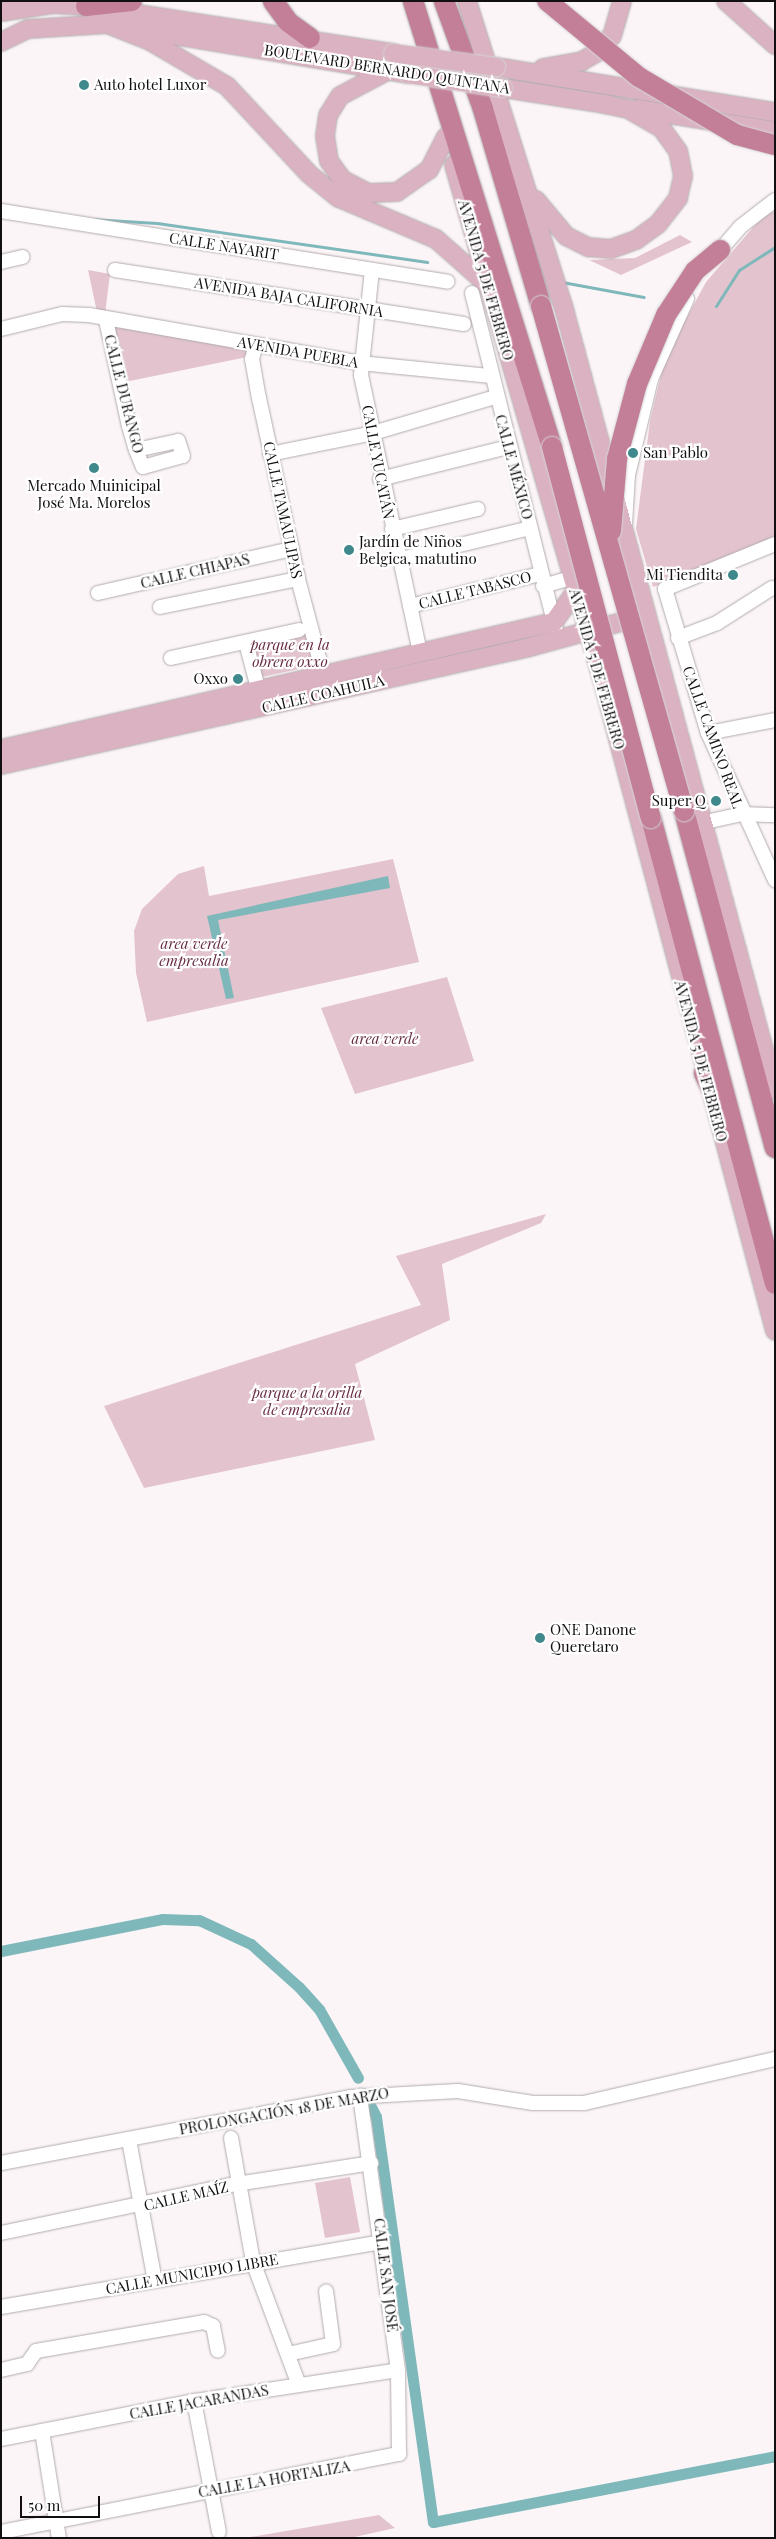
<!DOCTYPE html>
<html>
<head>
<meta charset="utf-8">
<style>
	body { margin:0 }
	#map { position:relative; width:776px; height:2539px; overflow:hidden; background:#fcf5f7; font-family:"Playfair Display",serif }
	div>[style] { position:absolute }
	.green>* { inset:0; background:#e3c4ce }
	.water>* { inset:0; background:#7fb8bb }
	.stream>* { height:3px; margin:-1.5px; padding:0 1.5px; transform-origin:1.5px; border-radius:1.5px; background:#7fb8bb }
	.canal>* { height:11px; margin:-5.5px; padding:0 5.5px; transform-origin:5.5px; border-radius:5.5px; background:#7fb8bb }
	.roads { filter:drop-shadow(0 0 1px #b1abad) drop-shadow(0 0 1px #b1abad) }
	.minor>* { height:14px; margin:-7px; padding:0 7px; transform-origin:7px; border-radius:7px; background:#fff }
	.major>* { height:18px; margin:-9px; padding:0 9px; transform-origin:9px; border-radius:9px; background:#dbb2c1 }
	.highway>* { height:20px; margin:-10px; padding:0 10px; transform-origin:10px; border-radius:10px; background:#c37e98 }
	.bridges { filter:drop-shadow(0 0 1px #d4d4d4) drop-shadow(0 0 1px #d4d4d4) }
	.major-bridge>* { height:18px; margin:-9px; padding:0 9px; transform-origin:9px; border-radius:9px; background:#dbb2c1 }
	.highway-bridge>* { height:20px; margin:-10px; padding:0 10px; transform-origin:10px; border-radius:10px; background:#c37e98 }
	.dots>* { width:14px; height:14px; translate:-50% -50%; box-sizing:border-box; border:2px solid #fff; border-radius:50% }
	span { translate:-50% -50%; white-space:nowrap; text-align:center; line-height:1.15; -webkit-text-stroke:4.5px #fff; paint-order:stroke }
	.street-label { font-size:15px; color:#120f10 }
	.poi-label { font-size:15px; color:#120f10 }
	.left { translate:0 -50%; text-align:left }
	.right { translate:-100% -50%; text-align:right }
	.park-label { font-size:15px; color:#672c45; font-style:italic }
	.frame { position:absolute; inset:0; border:2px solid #120f10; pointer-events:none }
	.scale { position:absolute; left:20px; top:2496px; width:80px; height:22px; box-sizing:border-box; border:2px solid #120f10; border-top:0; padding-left:6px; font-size:15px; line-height:18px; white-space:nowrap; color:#120f10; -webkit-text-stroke:4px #fff; paint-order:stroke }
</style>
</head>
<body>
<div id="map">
	<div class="green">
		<i style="clip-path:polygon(775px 211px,775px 538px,653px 587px,636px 529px,650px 421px,665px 358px,706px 282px,762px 217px)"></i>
		<i style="clip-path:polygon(680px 235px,692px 242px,621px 275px,589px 260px,635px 258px)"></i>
		<i style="clip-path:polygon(88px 270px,110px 274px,105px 314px,97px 312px)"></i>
		<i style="clip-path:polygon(107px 325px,245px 346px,247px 357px,120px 383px)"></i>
		<i style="clip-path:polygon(308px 630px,317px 665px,262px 677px,253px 642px)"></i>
		<i style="clip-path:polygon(393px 859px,419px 962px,147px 1022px,136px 973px,134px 931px,142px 909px,178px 874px,204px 866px,209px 896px)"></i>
		<i style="clip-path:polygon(447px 977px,474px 1061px,355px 1094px,321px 1008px)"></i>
		<i style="clip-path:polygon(546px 1214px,541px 1223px,442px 1264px,450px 1320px,355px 1364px,375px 1440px,144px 1488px,104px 1406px,421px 1305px,396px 1256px)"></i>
		<i style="clip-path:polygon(350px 2177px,360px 2232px,325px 2238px,315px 2183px)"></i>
		<i style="clip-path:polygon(379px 2515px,395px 2528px,350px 2538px,245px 2538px)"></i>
	</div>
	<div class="water">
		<i style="clip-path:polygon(388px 876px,390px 888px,218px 920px,234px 998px,226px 999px,207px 916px)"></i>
	</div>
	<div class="stream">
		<i style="left:91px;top:219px;width:66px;rotate:3.5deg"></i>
		<i style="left:157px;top:223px;width:273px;rotate:8.2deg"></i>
		<i style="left:562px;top:282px;width:83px;rotate:10.4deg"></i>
		<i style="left:716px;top:306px;width:43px;rotate:-57.4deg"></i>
		<i style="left:739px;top:270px;width:43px;rotate:-32.6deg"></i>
	</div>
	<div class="canal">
		<i style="left:1px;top:1951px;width:165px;rotate:-11.2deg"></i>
		<i style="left:163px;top:1919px;width:36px;rotate:2deg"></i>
		<i style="left:199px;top:1920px;width:57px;rotate:24.8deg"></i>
		<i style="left:251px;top:1944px;width:64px;rotate:41.9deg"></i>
		<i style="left:299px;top:1987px;width:30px;rotate:48deg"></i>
		<i style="left:319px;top:2009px;width:79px;rotate:60.5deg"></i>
		<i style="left:367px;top:2099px;width:20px;rotate:63deg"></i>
		<i style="left:376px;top:2117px;width:409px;rotate:82deg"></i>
		<i style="left:433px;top:2522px;width:348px;rotate:-10.9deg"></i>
	</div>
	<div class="roads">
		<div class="minor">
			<i style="left:1px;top:211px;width:452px;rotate:9deg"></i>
			<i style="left:715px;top:256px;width:38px;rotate:-49deg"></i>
			<i style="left:740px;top:227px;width:44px;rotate:-37.6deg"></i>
			<i style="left:1px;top:262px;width:22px;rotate:-13deg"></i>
			<i style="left:115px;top:270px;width:353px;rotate:8.8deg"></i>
			<i style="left:372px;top:270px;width:106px;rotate:96deg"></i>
			<i style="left:361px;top:375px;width:284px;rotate:78deg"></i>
			<i style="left:472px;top:293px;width:346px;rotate:76deg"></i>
			<i style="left:106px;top:320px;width:108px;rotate:77.8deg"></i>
			<i style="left:129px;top:426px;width:25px;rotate:74deg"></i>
			<i style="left:136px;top:450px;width:18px;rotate:68deg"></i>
			<i style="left:143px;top:467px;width:41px;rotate:-15.4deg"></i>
			<i style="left:183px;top:456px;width:16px;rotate:-108deg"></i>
			<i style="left:178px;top:441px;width:43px;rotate:167.9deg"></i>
			<i style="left:1px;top:329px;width:63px;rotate:-13.8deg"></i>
			<i style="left:62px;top:314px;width:27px;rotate:2deg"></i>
			<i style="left:89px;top:315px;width:275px;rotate:10deg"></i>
			<i style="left:360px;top:363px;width:132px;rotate:5.7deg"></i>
			<i style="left:256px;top:345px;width:15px;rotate:106deg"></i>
			<i style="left:252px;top:359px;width:40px;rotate:80deg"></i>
			<i style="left:259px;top:398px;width:185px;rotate:77.8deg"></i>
			<i style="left:298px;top:579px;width:97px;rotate:75.1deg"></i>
			<i style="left:270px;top:454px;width:105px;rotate:-11.5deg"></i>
			<i style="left:373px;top:433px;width:127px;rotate:-16.4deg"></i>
			<i style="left:380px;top:479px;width:132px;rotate:-14deg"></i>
			<i style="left:625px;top:524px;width:49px;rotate:-86.5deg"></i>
			<i style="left:628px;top:475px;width:99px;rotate:-76.5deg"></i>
			<i style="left:651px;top:379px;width:88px;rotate:-65.8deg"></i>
			<i style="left:392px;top:529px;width:88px;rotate:-13.1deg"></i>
			<i style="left:775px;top:544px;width:119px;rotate:157.8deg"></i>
			<i style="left:665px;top:589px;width:150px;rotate:73.4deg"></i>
			<i style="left:708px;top:733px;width:162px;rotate:65.5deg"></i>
			<i style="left:401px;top:559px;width:133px;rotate:-13.5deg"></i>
			<i style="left:543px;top:586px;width:29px;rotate:-16deg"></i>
			<i style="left:98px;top:593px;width:199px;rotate:-12.8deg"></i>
			<i style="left:410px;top:606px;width:134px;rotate:-13.8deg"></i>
			<i style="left:160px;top:607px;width:141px;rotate:-11.5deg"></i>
			<i style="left:678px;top:638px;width:42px;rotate:-21deg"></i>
			<i style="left:717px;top:623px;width:65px;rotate:-32.5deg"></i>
			<i style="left:246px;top:643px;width:47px;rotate:75.1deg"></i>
			<i style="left:171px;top:658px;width:131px;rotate:-12.3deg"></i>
			<i style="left:708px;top:733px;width:68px;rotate:-11deg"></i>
			<i style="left:701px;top:823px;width:42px;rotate:-12.4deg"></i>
			<i style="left:742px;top:814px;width:33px;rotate:2deg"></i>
			<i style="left:231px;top:2138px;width:126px;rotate:79.9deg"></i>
			<i style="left:253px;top:2262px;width:131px;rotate:69.5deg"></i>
			<i style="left:129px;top:2140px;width:143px;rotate:79.6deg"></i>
			<i style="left:1px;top:2163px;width:355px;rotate:-10.7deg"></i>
			<i style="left:350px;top:2097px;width:108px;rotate:-3.2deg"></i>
			<i style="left:458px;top:2091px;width:76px;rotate:9.1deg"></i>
			<i style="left:533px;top:2103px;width:51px"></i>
			<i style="left:584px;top:2103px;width:196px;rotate:-13deg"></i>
			<i style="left:1px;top:2233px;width:240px;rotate:-11.8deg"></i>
			<i style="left:236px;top:2184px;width:137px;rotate:-8.8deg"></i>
			<i style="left:1px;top:2307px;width:387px;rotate:-9.7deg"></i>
			<i style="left:288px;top:2354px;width:46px;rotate:-12.5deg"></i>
			<i style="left:333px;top:2344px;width:53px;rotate:-97.5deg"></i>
			<i style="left:1px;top:2370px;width:27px;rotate:-13deg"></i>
			<i style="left:27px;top:2364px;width:16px;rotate:-55deg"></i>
			<i style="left:36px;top:2351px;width:170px;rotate:-9.8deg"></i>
			<i style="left:204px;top:2322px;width:10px;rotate:24deg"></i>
			<i style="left:213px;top:2326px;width:25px;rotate:79deg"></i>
			<i style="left:194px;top:2401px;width:133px;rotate:79.2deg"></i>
			<i style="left:42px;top:2431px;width:108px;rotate:81deg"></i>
			<i style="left:1px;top:2439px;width:197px;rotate:-11.1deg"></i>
			<i style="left:194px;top:2401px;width:206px;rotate:-8.6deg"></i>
			<i style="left:1px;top:2532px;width:406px;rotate:-11.1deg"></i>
			<i style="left:399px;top:2454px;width:84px;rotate:-90.7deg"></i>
			<i style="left:398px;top:2370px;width:277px;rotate:-97.9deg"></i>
		</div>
		<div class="major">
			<i style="left:467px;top:1px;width:319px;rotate:72.5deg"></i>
			<i style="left:563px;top:305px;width:813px;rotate:74.89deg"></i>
			<i style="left:726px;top:1px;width:66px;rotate:41.9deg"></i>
			<i style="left:1px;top:12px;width:53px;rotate:-8.7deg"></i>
			<i style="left:53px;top:4px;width:33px;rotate:3deg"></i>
			<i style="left:86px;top:6px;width:311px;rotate:8.7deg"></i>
			<i style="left:107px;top:24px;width:46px;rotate:21.6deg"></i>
			<i style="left:150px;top:41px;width:89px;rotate:30.3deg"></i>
			<i style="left:227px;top:86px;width:120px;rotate:47deg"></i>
			<i style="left:309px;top:174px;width:38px;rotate:39deg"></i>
			<i style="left:339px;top:198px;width:105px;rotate:22.9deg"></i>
			<i style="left:436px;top:239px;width:69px;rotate:41.5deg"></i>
			<i style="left:1px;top:42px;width:30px;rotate:-26deg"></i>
			<i style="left:28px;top:29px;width:79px;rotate:-3.6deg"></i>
			<i style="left:107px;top:24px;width:305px;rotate:9.4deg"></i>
			<i style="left:496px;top:67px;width:283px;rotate:9.2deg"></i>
			<i style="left:543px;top:68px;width:40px;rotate:-10deg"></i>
			<i style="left:582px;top:61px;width:16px;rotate:-30deg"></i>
			<i style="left:596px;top:53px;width:23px;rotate:-47deg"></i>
			<i style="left:612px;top:36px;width:36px;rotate:-74deg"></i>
			<i style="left:387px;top:71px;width:53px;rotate:152deg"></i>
			<i style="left:340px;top:96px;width:22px;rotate:122deg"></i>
			<i style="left:328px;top:115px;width:21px;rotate:98deg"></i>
			<i style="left:325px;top:136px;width:25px;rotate:81deg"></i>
			<i style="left:329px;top:161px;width:24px;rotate:54deg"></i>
			<i style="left:343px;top:180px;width:29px;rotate:27deg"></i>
			<i style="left:369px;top:193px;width:28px;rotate:-2deg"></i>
			<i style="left:397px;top:192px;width:39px;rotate:-35deg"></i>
			<i style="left:429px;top:170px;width:37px;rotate:-63deg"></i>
			<i style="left:503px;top:88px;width:109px;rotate:8.9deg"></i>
			<i style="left:637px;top:109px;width:140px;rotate:9.1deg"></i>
			<i style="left:454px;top:165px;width:542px;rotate:73.94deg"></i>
			<i style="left:604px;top:686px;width:667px;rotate:75.15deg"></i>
			<i style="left:536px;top:200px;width:47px;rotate:50.2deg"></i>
			<i style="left:566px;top:236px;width:25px;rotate:27deg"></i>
			<i style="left:588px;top:247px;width:23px;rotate:5deg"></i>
			<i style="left:611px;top:249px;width:27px;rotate:-20deg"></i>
			<i style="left:636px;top:240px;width:27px;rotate:-36deg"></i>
			<i style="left:658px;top:224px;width:33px;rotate:-52deg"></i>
			<i style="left:678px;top:198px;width:23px;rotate:-77deg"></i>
			<i style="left:683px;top:176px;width:25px;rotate:-101deg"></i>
			<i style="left:678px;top:151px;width:29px;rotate:-126deg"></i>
			<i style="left:661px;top:128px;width:38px;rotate:-150deg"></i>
			<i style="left:628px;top:109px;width:29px;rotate:-168deg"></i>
			<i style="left:1px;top:749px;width:567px;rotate:-12.93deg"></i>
			<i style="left:554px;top:622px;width:37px;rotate:-55deg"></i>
			<i style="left:1px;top:765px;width:538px;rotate:-12.56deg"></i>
			<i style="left:526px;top:648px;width:121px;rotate:-15.3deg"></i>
		</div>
		<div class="highway">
			<i style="left:273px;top:1px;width:26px;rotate:54deg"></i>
			<i style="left:288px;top:22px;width:27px;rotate:36deg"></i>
			<i style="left:413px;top:1px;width:467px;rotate:72.7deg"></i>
			<i style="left:444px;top:1px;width:115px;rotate:70.1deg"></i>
			<i style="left:483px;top:109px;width:205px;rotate:73.6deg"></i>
			<i style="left:86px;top:6px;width:46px;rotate:-6.2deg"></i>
			<i style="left:684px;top:811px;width:349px;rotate:74.9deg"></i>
			<i style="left:651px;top:818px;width:482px;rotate:75.1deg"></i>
			<i style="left:704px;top:1073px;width:38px;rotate:65deg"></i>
		</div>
	</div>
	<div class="bridges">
		<div class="major-bridge">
			<i style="left:393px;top:53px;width:104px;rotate:7.7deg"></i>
			<i style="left:408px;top:74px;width:96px;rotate:8.4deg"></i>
		</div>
		<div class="highway-bridge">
			<i style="left:547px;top:1px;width:119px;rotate:39.6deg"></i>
			<i style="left:639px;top:77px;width:114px;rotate:30.6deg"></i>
			<i style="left:737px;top:135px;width:39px;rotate:15deg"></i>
			<i style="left:541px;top:306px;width:525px;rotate:74.19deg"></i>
			<i style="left:552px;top:447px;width:384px;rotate:75.1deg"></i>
			<i style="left:611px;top:531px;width:72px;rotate:-85.2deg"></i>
			<i style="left:617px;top:459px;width:78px;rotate:-75.1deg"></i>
			<i style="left:637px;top:384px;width:75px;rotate:-67.2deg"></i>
			<i style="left:666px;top:315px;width:53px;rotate:-56.6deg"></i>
			<i style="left:695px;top:271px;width:33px;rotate:-40deg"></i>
		</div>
	</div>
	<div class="dots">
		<i style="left:84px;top:85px;background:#3f888b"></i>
		<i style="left:633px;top:453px;background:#3f888b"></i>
		<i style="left:94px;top:468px;background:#3f888b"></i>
		<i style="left:349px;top:550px;background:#3f888b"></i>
		<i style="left:733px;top:575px;background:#3f888b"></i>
		<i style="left:238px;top:679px;background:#3f888b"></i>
		<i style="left:716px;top:801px;background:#3f888b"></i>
		<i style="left:540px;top:1638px;background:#3f888b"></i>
	</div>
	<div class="street-label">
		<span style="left:387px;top:69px;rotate:9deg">BOULEVARD BERNARDO QUINTANA</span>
		<span style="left:224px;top:246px;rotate:9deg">CALLE NAYARIT</span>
		<span style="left:486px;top:280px;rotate:74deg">AVENIDA 5 DE FEBRERO</span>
		<span style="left:289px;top:297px;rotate:9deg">AVENIDA BAJA CALIFORNIA</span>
		<span style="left:298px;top:352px;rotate:10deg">AVENIDA PUEBLA</span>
		<span style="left:124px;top:394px;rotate:76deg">CALLE DURANGO</span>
		<span style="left:378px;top:462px;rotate:79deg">CALLE YUCATÁN</span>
		<span style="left:514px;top:467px;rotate:75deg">CALLE MÉXICO</span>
		<span style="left:283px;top:510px;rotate:78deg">CALLE TAMAULIPAS</span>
		<span style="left:195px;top:571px;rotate:-13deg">CALLE CHIAPAS</span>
		<span style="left:475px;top:590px;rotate:-14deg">CALLE TABASCO</span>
		<span style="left:597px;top:669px;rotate:74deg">AVENIDA 5 DE FEBRERO</span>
		<span style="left:323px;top:694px;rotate:-13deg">CALLE COAHUILA</span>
		<span style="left:713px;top:737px;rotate:70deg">CALLE CAMINO REAL</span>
		<span style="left:701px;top:1061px;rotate:75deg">AVENIDA 5 DE FEBRERO</span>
		<span style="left:284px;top:2111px;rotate:-10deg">PROLONGACIÓN 18 DE MARZO</span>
		<span style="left:186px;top:2196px;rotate:-13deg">CALLE MAÍZ</span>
		<span style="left:192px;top:2274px;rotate:-10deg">CALLE MUNICIPIO LIBRE</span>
		<span style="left:386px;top:2275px;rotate:83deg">CALLE SAN JOSÉ</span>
		<span style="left:199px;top:2402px;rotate:-10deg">CALLE JACARANDAS</span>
		<span style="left:274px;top:2479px;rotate:-10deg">CALLE LA HORTALIZA</span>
	</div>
	<div class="poi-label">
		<span class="left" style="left:94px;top:85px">Auto hotel Luxor</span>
		<span class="left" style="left:643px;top:453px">San Pablo</span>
		<span style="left:94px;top:494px">Mercado Muinicipal<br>José Ma. Morelos</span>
		<span class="left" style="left:359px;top:550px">Jardín de Niños<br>Belgica, matutino</span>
		<span class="right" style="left:723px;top:575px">Mi Tiendita</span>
		<span class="right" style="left:228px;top:679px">Oxxo</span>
		<span class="right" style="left:706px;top:801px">Super Q</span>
		<span class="left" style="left:550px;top:1638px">ONE Danone<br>Queretaro</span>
	</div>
	<div class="park-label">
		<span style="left:290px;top:653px">parque en la<br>obrera oxxo</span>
		<span style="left:194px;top:952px">area verde<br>empresalia</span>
		<span style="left:385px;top:1039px">area verde</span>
		<span style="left:307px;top:1401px">parque a la orilla<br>de empresalia</span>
	</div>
	<div class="frame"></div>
	<div class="scale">50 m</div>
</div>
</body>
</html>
